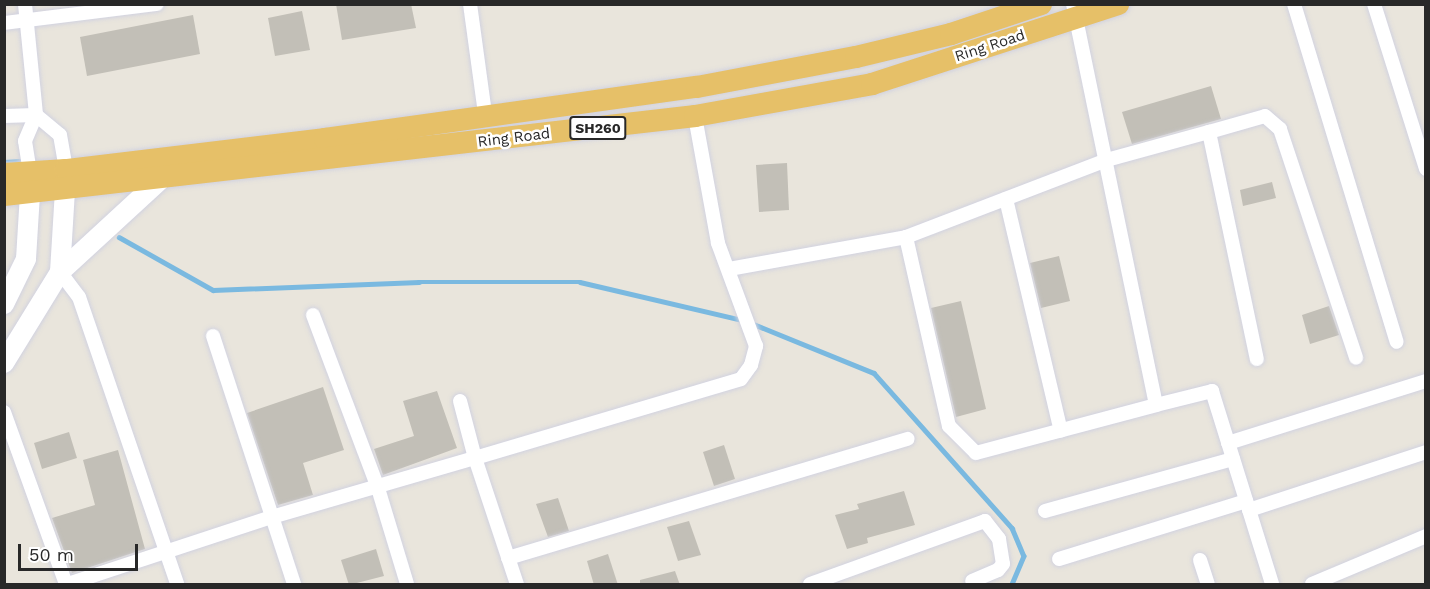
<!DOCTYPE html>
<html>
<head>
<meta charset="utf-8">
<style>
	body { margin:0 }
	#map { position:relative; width:1430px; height:589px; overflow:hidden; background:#e9e5dc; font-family:"Work Sans",sans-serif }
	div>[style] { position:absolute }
	.stream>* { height:4.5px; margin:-2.25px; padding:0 2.25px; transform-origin:2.25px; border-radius:2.25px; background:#7ab9e0 }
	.building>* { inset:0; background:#c2bfb7 }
	.roads { filter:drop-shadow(0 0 2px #d1d2e0) drop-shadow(0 0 2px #d1d2e0) }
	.minor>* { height:14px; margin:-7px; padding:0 7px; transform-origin:7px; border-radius:7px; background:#fff }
	.secondary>* { height:20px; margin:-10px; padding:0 10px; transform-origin:10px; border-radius:10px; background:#fff }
	.trunk>* { height:22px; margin:-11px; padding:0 11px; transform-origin:11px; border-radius:11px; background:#e6c068 }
	span { translate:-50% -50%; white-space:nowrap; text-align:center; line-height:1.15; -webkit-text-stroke:5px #fff; paint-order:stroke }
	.shield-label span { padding:2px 4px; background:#fff; border:2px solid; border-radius:4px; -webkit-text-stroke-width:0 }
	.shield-label { font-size:14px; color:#282828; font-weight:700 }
	.street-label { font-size:15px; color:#282828 }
	.frame { position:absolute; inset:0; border:6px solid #282828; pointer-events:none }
	.scale { position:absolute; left:18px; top:544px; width:120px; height:27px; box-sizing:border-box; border:3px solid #282828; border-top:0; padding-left:8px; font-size:18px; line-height:21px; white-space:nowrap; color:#282828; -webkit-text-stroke:4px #fff; paint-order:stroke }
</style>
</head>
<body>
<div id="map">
	<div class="stream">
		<i style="left:4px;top:162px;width:22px;rotate:-3deg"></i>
		<i style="left:119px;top:237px;width:108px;rotate:29.4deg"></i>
		<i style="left:213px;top:290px;width:206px;rotate:-2.2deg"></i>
		<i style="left:419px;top:282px;width:161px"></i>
		<i style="left:580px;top:282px;width:171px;rotate:13.2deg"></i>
		<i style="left:746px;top:321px;width:138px;rotate:22.1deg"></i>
		<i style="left:874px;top:373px;width:208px;rotate:48.3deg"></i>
		<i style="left:1012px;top:528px;width:30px;rotate:67deg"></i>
		<i style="left:1024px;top:556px;width:30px;rotate:113deg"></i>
	</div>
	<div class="building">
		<i style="clip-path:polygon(336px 4px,411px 4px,416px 28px,342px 40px)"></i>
		<i style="clip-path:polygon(302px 11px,310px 50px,275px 56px,268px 18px)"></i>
		<i style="clip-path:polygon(193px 15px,200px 54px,87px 76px,80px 37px)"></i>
		<i style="clip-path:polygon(1211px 86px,1221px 119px,1132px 144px,1122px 112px)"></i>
		<i style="clip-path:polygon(787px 163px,789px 210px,759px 212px,756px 165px)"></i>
		<i style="clip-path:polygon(1272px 182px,1276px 198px,1243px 206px,1240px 190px)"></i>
		<i style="clip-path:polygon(1059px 256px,1070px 301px,1041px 308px,1030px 263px)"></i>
		<i style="clip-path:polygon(961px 301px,986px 409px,956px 417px,931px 308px)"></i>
		<i style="clip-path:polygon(1329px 306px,1339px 335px,1310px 344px,1302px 315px)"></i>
		<i style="clip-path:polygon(323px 387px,344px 450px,303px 463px,313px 495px,278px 505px,247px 413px)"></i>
		<i style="clip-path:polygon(437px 391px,457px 448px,383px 475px,374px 449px,414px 436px,403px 401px)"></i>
		<i style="clip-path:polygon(69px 432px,77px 458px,42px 469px,34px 443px)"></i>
		<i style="clip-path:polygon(724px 445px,735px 479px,714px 486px,703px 452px)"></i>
		<i style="clip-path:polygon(118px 450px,145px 549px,72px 573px,52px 518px,95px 505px,83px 460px)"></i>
		<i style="clip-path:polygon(904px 491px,915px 525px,867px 538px,868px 543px,847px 549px,835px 515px,859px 509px,857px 504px)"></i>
		<i style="clip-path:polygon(558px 498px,569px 531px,548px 537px,536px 504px)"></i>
		<i style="clip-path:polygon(689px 521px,701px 555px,678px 561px,667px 527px)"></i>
		<i style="clip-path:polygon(376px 549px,384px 576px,349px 585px,341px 560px)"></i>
		<i style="clip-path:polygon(608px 554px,618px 585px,594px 585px,587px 561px)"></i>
		<i style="clip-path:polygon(675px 571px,680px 585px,640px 585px,640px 580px)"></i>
	</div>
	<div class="roads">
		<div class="minor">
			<i style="left:25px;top:4px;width:112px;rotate:84.3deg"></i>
			<i style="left:36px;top:115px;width:28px;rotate:113deg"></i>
			<i style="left:25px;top:141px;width:31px;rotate:81deg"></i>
			<i style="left:470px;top:4px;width:111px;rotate:82.2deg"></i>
			<i style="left:1073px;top:4px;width:409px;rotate:78.3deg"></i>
			<i style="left:1156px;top:405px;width:58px;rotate:-14deg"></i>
			<i style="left:1212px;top:391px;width:202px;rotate:72.7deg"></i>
			<i style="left:1294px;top:4px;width:353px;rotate:73.1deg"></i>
			<i style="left:1374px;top:4px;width:173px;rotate:72.5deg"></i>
			<i style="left:4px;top:23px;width:154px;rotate:-7.1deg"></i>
			<i style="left:4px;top:116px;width:32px;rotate:-2deg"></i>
			<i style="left:36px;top:115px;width:31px;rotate:40deg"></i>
			<i style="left:60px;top:135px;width:36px;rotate:80deg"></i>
			<i style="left:1209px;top:132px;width:58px;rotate:-15.9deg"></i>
			<i style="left:1265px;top:116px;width:20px;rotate:41deg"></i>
			<i style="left:1280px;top:129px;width:241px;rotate:71.6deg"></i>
			<i style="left:1006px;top:199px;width:238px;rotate:76.7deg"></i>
			<i style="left:906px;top:237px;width:194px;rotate:77.2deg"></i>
			<i style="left:949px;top:426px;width:38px;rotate:45deg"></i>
			<i style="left:976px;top:453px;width:186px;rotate:-14.9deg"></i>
			<i style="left:729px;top:269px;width:180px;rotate:-10.2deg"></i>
			<i style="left:906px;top:237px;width:215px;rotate:-21deg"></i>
			<i style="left:1107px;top:160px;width:106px;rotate:-15.4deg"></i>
			<i style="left:1209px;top:132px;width:232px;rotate:78.1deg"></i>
			<i style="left:60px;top:272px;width:31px;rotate:53deg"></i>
			<i style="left:79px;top:297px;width:303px;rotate:71.1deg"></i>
			<i style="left:313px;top:315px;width:182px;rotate:69.4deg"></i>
			<i style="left:377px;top:485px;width:103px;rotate:73.1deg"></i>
			<i style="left:213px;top:336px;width:261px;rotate:71.9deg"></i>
			<i style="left:460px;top:401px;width:59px;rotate:75.3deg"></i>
			<i style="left:475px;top:458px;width:277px;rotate:-16.5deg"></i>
			<i style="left:741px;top:379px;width:17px;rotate:-54deg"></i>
			<i style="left:751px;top:365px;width:20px;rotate:-75deg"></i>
			<i style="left:756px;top:346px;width:110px;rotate:-110.3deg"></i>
			<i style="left:718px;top:243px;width:129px;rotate:-100.3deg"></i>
			<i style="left:4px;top:412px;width:183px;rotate:70.2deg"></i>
			<i style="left:1228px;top:443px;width:207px;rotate:-17.4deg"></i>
			<i style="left:1249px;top:510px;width:186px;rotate:-18.1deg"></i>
			<i style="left:1045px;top:511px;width:195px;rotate:-15.5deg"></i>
			<i style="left:508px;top:558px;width:417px;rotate:-16.6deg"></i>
			<i style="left:1059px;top:559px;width:196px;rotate:-17.2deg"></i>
			<i style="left:1200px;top:560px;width:25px;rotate:72deg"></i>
			<i style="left:68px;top:584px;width:218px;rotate:-18.2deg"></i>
			<i style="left:275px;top:516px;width:208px;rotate:-16.2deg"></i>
			<i style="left:475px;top:458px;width:133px;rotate:71.6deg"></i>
			<i style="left:810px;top:584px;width:186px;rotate:-19.8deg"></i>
			<i style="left:985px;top:521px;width:23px;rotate:52deg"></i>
			<i style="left:999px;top:539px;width:25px;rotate:81deg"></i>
			<i style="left:1003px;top:564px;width:8px;rotate:130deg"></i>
			<i style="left:998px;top:570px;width:28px;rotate:157deg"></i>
			<i style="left:1312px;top:584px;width:124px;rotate:-22.8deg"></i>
		</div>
		<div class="secondary">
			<i style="left:60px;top:272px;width:99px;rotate:-86.5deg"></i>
			<i style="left:4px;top:304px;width:50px;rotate:-63.9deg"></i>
			<i style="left:26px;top:259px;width:82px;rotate:-86.5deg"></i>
			<i style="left:4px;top:363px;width:107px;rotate:-58.4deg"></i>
			<i style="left:60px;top:272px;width:136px;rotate:-42.6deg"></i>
		</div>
		<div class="trunk">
			<i style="left:4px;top:174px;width:62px;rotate:-3.7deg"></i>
			<i style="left:66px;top:170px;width:261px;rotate:-6.8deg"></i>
			<i style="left:325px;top:139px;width:376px;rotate:-8deg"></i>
			<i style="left:697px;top:87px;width:162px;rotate:-10.7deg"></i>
			<i style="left:856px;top:57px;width:98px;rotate:-13.6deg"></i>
			<i style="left:951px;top:34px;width:95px;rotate:-18.4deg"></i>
			<i style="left:4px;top:195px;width:696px;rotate:-6.52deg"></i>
			<i style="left:695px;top:116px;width:180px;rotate:-10.2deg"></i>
			<i style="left:872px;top:84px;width:259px;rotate:-18deg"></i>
		</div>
	</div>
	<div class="shield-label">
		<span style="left:598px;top:128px">SH260</span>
	</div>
	<div class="street-label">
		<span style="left:990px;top:46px;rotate:-18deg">Ring Road</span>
		<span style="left:514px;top:138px;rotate:-7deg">Ring Road</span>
	</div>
	<div class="frame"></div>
	<div class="scale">50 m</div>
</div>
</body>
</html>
